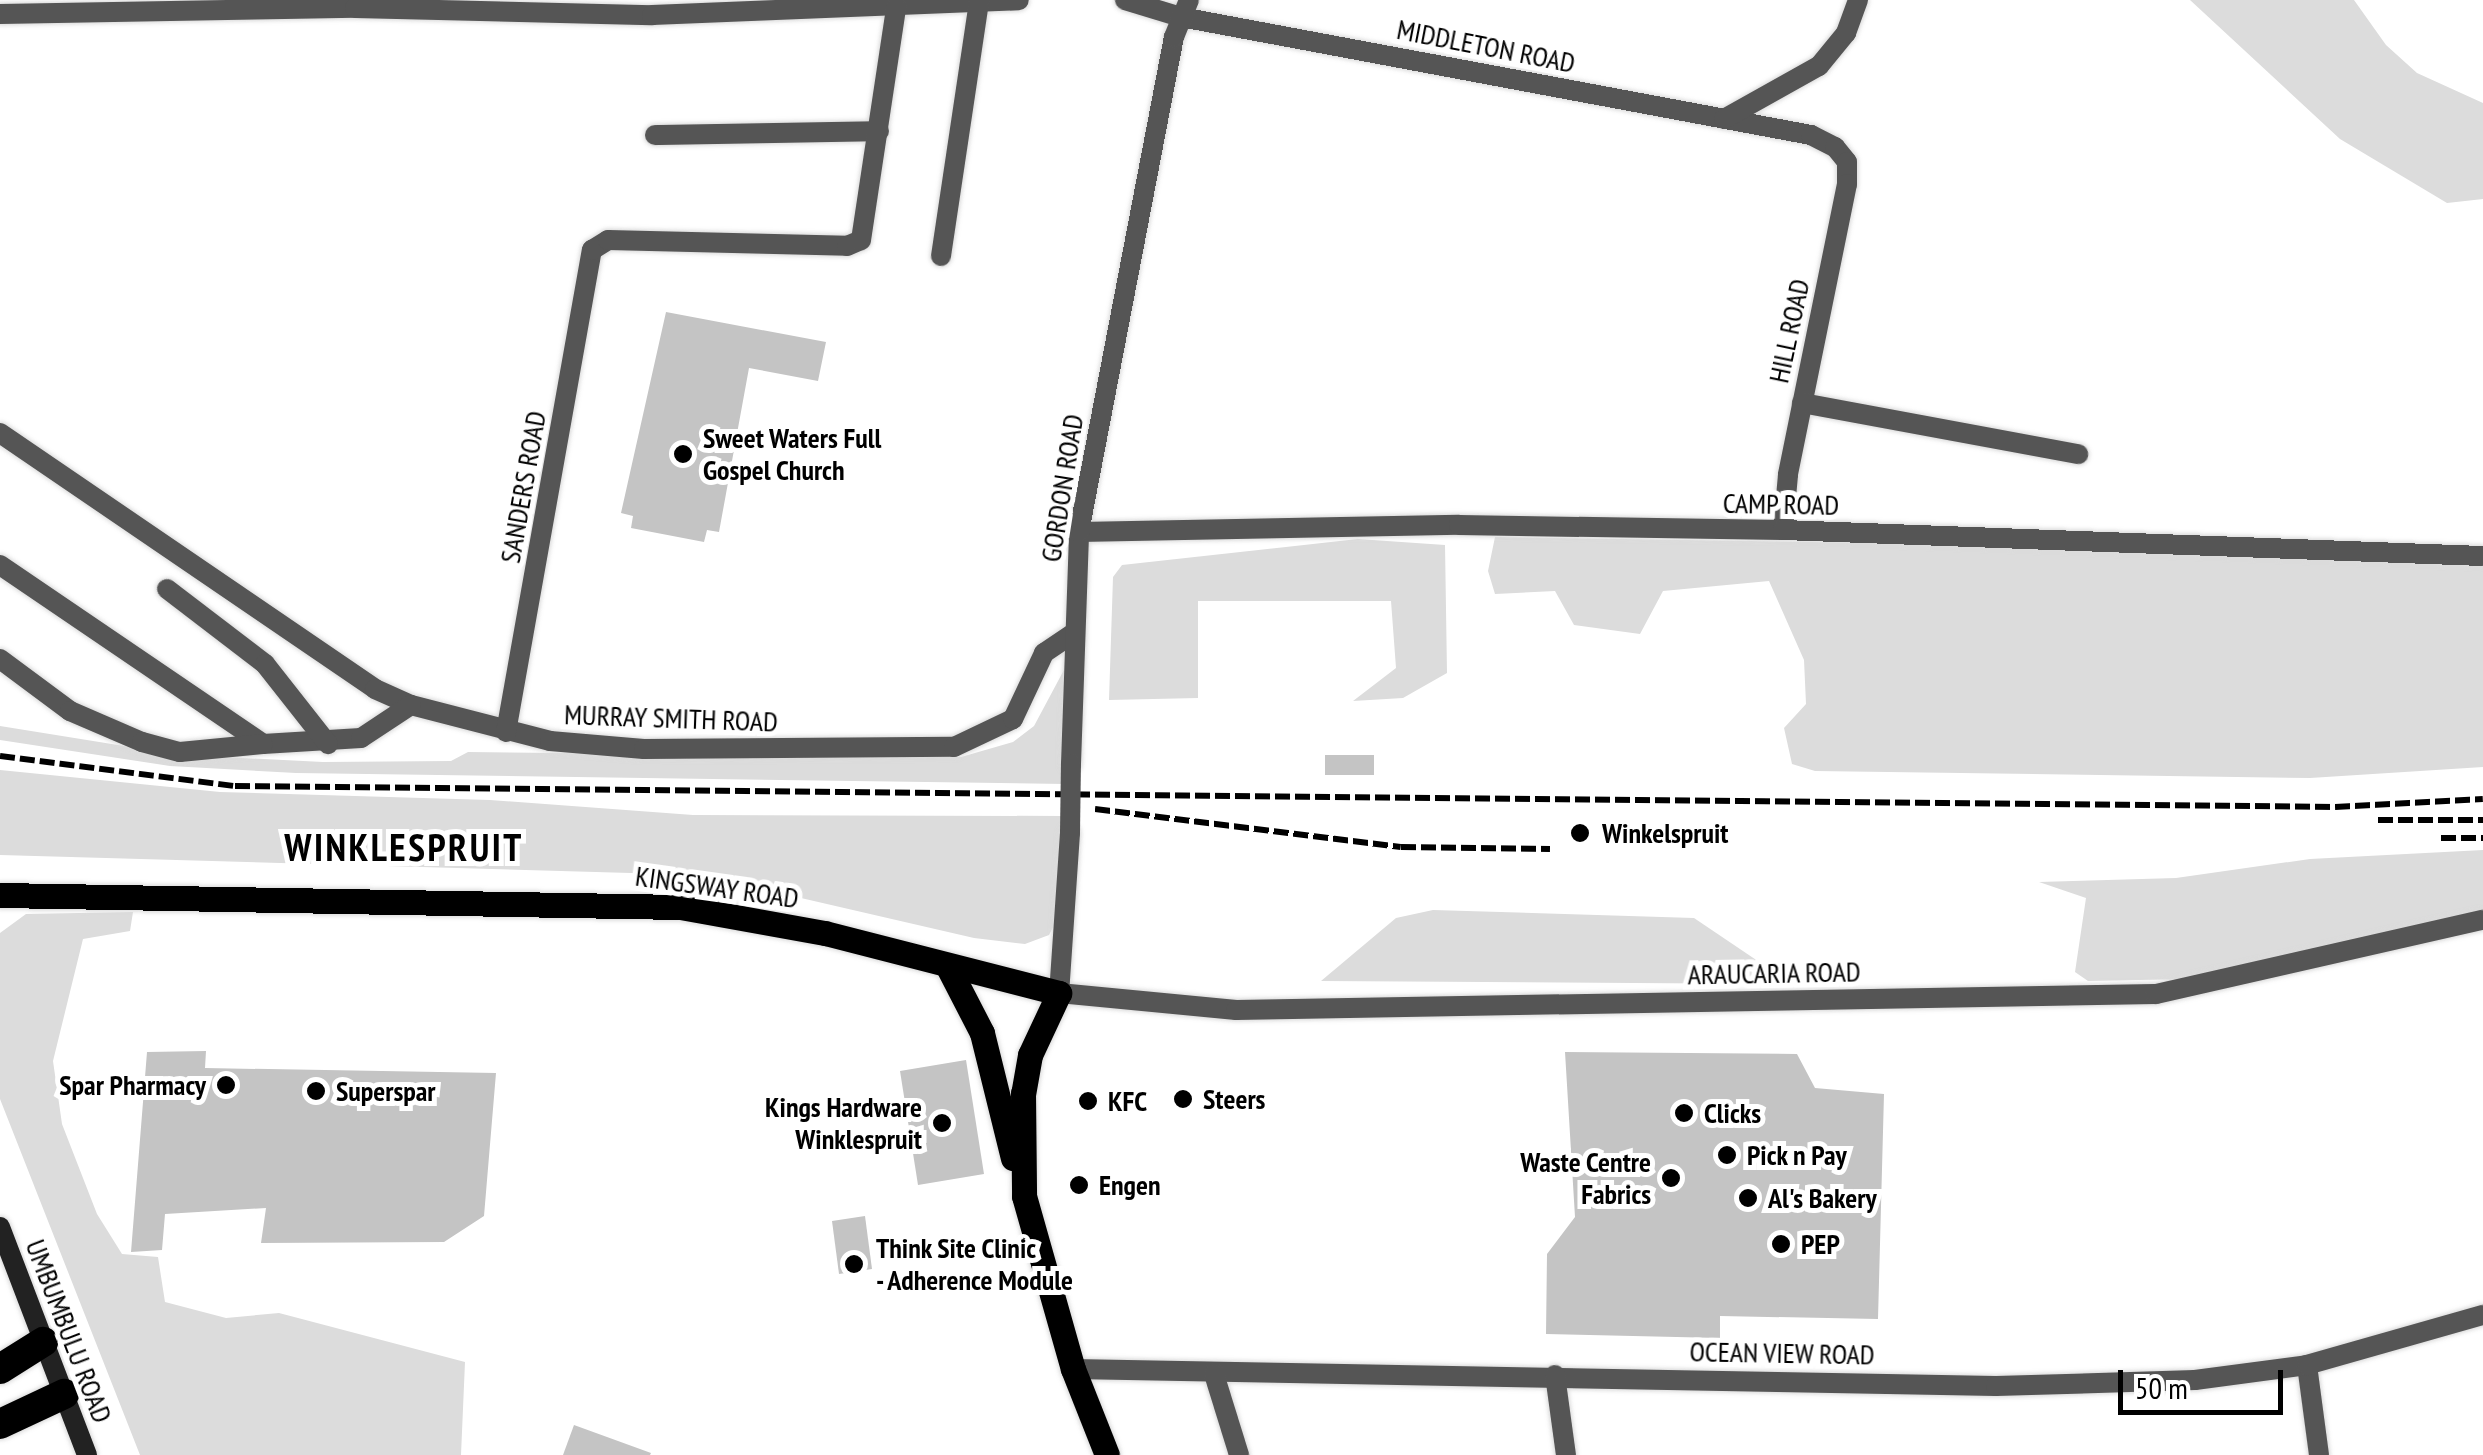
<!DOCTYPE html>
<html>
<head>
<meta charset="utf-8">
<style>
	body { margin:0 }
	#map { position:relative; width:2483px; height:1455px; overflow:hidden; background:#fff; font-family:"PT Sans Narrow",sans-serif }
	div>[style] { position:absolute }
	.green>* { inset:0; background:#dcdcdc }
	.building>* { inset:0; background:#c4c4c4 }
	.roads { filter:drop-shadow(0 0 2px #dbdbdb) drop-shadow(0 0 2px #dbdbdb) }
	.street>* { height:20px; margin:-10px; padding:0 10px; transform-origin:10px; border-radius:10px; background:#555 }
	.secondary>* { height:20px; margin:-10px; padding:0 10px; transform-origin:10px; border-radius:10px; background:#222 }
	.primary>* { height:25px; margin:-12.5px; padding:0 12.5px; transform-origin:12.5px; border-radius:12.5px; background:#000 }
	.highway>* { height:30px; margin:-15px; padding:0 15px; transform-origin:15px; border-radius:15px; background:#000 }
	.rail>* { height:6px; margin-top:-3px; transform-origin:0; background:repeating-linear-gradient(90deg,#000 0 15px,transparent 0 20px) }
	.street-bridge>* { height:20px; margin:-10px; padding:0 10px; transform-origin:10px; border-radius:10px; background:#555 }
	.dots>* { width:28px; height:28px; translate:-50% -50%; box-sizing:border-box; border:5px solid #fff; border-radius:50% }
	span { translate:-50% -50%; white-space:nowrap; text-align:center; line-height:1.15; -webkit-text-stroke:10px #fff; paint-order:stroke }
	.street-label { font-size:28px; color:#000 }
	.poi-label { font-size:28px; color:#000; font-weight:700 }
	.left { translate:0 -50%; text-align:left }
	.right { translate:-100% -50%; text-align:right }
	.district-label { font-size:38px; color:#000; font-weight:700; letter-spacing:2.5px }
	.scale { position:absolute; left:2118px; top:1370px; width:165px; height:45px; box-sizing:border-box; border:5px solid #000; border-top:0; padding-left:12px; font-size:30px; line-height:35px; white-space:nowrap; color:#000; -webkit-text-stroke:8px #fff; paint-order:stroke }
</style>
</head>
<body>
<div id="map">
	<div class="green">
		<i style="clip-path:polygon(2190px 0,2354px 0,2386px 45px,2417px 73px,2483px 103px,2483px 199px,2447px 203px,2340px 139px)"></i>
		<i style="clip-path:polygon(1495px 537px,1934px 544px,2483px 566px,2483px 767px,2310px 778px,1815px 771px,1792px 764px,1784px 728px,1806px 704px,1804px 660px,1769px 581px,1663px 591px,1640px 634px,1574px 625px,1555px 591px,1495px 594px,1488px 571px)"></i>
		<i style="clip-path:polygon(1358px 539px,1445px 545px,1447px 673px,1403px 698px,1353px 701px,1396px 668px,1391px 601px,1198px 601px,1198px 698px,1109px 700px,1113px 577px,1122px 565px)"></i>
		<i style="clip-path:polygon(1065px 668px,1065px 784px,296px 773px,170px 766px,0 740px,0 726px,180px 755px,323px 762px,451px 761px,468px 752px,961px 757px,1013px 742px,1034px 726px)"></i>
		<i style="clip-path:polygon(0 770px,220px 792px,490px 800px,693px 815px,1063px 816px,1060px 914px,1049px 935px,1025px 944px,974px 938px,701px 875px,0 855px)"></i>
		<i style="clip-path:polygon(2483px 850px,2483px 911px,2191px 979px,2088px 981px,2075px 972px,2086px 898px,2039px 882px,2176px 878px,2310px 859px)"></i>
		<i style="clip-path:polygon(1433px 910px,1694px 918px,1792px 984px,1321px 981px,1396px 918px)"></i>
		<i style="clip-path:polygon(133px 912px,130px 931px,83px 939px,53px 1061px,62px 1124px,97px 1214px,122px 1254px,158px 1257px,165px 1302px,226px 1318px,279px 1313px,465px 1362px,461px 1455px,140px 1455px,0 1099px,0 933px,26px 914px)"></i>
	</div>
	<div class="building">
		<i style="clip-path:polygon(666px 312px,826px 342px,818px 381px,749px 368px,719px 532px,707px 530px,704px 542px,631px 528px,633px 516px,621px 513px)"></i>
		<i style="clip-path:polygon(1325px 755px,1374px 755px,1374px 775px,1325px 775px)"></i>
		<i style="clip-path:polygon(206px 1051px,205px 1068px,496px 1073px,484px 1216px,444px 1242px,261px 1243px,266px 1208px,165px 1214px,162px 1250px,131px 1252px,147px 1052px)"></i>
		<i style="clip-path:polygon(1565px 1052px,1797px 1054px,1815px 1088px,1884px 1094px,1878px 1319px,1720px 1316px,1720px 1338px,1546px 1334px,1547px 1254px,1575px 1217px)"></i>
		<i style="clip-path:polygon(966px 1060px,984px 1174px,918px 1185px,900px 1071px)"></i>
		<i style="clip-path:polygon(865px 1216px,872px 1269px,839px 1274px,832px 1221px)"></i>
		<i style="clip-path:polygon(574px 1425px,651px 1453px,650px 1455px,563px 1455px)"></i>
	</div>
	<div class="roads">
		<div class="street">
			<i style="left:1125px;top:0;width:59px;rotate:16.9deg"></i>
			<i style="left:1181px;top:17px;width:641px;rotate:10.61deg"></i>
			<i style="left:1811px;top:135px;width:27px;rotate:27deg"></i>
			<i style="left:1835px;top:147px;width:19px;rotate:51deg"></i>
			<i style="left:1847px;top:162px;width:22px;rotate:90deg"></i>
			<i style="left:1847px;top:184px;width:297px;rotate:101.5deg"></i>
			<i style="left:1788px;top:475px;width:55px;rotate:95.2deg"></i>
			<i style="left:0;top:14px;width:355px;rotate:-1deg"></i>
			<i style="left:355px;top:8px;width:297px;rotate:1.4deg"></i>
			<i style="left:652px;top:15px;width:367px;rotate:-2.3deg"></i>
			<i style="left:1724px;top:119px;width:109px;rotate:-29.2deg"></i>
			<i style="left:1819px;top:66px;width:43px;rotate:-50.7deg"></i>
			<i style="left:1846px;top:33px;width:35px;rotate:-70deg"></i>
			<i style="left:655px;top:135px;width:224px;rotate:-1deg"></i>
			<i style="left:941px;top:256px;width:256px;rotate:-81.5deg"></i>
			<i style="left:1802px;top:403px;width:281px;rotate:10.5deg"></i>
			<i style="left:0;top:433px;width:454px;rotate:34.3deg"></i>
			<i style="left:375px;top:689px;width:39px;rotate:24deg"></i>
			<i style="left:411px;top:705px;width:144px;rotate:14.5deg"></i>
			<i style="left:550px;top:741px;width:94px;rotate:4.9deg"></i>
			<i style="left:644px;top:749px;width:310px;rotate:-0.4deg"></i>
			<i style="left:954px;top:747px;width:65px;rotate:-25.4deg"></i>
			<i style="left:1013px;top:719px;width:73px;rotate:-64.8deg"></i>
			<i style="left:1044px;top:653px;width:34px;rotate:-34deg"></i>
			<i style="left:1079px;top:532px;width:380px;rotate:-1.1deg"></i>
			<i style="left:1459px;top:525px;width:324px;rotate:0.9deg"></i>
			<i style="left:1783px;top:530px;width:700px;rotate:2.13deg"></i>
			<i style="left:0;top:565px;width:318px;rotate:34.2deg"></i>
			<i style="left:263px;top:744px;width:98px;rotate:-3.5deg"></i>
			<i style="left:361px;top:738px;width:60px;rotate:-33.4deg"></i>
			<i style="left:167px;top:589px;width:123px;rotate:37.4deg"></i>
			<i style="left:265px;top:664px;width:102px;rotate:51.8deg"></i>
			<i style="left:0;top:659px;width:87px;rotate:36.6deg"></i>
			<i style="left:70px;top:711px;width:78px;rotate:23.3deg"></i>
			<i style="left:142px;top:742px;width:39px;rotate:15deg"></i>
			<i style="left:180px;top:752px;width:83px;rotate:-5.5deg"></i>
			<i style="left:506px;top:732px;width:490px;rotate:-79.9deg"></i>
			<i style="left:592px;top:250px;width:19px;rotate:-32deg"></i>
			<i style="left:608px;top:240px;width:239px;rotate:1.4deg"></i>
			<i style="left:847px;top:246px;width:15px;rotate:-23deg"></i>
			<i style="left:861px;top:240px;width:235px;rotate:-81.4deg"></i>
			<i style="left:1071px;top:764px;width:232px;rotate:-88deg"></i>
			<i style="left:1079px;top:532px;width:504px;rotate:-79.14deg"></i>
			<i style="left:1174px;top:37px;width:40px;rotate:-68deg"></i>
			<i style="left:1070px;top:833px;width:160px;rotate:93.9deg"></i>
			<i style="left:1059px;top:993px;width:178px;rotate:5.5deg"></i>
			<i style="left:1236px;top:1010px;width:920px;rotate:-1deg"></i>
			<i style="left:2156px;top:994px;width:335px;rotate:-12.8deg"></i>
			<i style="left:2307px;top:1365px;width:91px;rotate:82.4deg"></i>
			<i style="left:1073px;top:1369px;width:923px;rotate:1.06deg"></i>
			<i style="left:1996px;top:1386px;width:199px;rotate:-1.7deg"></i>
			<i style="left:2195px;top:1380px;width:113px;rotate:-7.6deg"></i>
			<i style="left:2307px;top:1365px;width:183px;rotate:-15.9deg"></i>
			<i style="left:1214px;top:1374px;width:85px;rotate:72.8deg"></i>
			<i style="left:1555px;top:1375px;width:81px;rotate:82.2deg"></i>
		</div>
		<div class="secondary">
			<i style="left:0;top:1227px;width:244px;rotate:69.1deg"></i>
		</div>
		<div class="primary">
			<i style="left:0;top:895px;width:680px;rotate:1.01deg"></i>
			<i style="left:680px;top:907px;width:147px;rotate:10.2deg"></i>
			<i style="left:825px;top:933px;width:242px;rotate:14.4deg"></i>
			<i style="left:1059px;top:993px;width:68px;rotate:115.1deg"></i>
			<i style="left:1030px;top:1055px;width:39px;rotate:100deg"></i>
			<i style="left:1023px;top:1093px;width:103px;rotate:89.4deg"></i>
			<i style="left:1024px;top:1196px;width:180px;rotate:74.2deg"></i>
			<i style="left:1073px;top:1369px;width:92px;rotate:68.4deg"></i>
			<i style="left:948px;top:967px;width:74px;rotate:62.7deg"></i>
			<i style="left:982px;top:1033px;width:129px;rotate:76.1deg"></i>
		</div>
		<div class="highway">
			<i style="left:0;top:1369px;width:51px;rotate:-32.1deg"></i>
			<i style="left:0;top:1424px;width:71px;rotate:-25.1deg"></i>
		</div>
	</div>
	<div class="rail">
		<i style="left:0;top:756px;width:237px;rotate:7.3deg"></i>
		<i style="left:235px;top:786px;width:2100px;rotate:0.57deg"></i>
		<i style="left:2335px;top:807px;width:148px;rotate:-3.1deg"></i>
		<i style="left:1095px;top:809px;width:308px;rotate:7.1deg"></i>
		<i style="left:1401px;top:847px;width:149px;rotate:0.8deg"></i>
		<i style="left:2378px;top:820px;width:105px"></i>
		<i style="left:2441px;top:838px;width:42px"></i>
	</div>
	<div class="street-bridge">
		<i style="left:1070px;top:833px;width:69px;rotate:-89.2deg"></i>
	</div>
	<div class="dots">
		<i style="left:683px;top:454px;background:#000"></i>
		<i style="left:1580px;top:833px;background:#000"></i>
		<i style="left:226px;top:1085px;background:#000"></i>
		<i style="left:316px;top:1091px;background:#000"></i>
		<i style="left:1183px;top:1099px;background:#000"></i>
		<i style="left:1088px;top:1101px;background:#000"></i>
		<i style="left:1684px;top:1113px;background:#000"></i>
		<i style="left:942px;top:1123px;background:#000"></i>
		<i style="left:1727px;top:1155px;background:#000"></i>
		<i style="left:1671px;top:1178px;background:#000"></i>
		<i style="left:1079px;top:1185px;background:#000"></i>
		<i style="left:1748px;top:1198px;background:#000"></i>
		<i style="left:1781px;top:1244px;background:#000"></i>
		<i style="left:854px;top:1264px;background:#000"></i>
	</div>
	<div class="street-label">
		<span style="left:1486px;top:46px;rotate:11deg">MIDDLETON ROAD</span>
		<span style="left:1789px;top:331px;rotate:-78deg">HILL ROAD</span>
		<span style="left:523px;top:487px;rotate:-80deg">SANDERS ROAD</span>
		<span style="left:1062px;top:488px;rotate:-81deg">GORDON ROAD</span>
		<span style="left:1781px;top:504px;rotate:1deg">CAMP ROAD</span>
		<span style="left:671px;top:718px;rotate:2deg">MURRAY SMITH ROAD</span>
		<span style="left:717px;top:887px;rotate:8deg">KINGSWAY ROAD</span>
		<span style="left:1774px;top:973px;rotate:-1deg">ARAUCARIA ROAD</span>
		<span style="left:69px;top:1331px;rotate:69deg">UMBUMBULU ROAD</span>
		<span style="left:1782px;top:1353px;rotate:1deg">OCEAN VIEW ROAD</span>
	</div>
	<div class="poi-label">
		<span class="left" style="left:703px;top:454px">Sweet Waters Full<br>Gospel Church</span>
		<span class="left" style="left:1602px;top:833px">Winkelspruit</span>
		<span class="right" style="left:206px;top:1085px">Spar Pharmacy</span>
		<span class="left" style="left:336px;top:1091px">Superspar</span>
		<span class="left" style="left:1203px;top:1099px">Steers</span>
		<span class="left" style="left:1108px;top:1101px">KFC</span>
		<span class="right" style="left:922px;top:1123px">Kings Hardware<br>Winklespruit</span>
		<span class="left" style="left:1704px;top:1113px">Clicks</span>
		<span class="left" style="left:1747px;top:1155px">Pick n Pay</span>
		<span class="right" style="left:1651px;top:1178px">Waste Centre<br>Fabrics</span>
		<span class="left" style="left:1099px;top:1185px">Engen</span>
		<span class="left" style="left:1768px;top:1198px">Al's Bakery</span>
		<span class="left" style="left:1801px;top:1244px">PEP</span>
		<span class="left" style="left:876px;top:1264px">Think Site Clinic<br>- Adherence Module</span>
	</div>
	<div class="district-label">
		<span style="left:404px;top:847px">WINKLESPRUIT</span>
	</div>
	<div class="scale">50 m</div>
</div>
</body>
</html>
